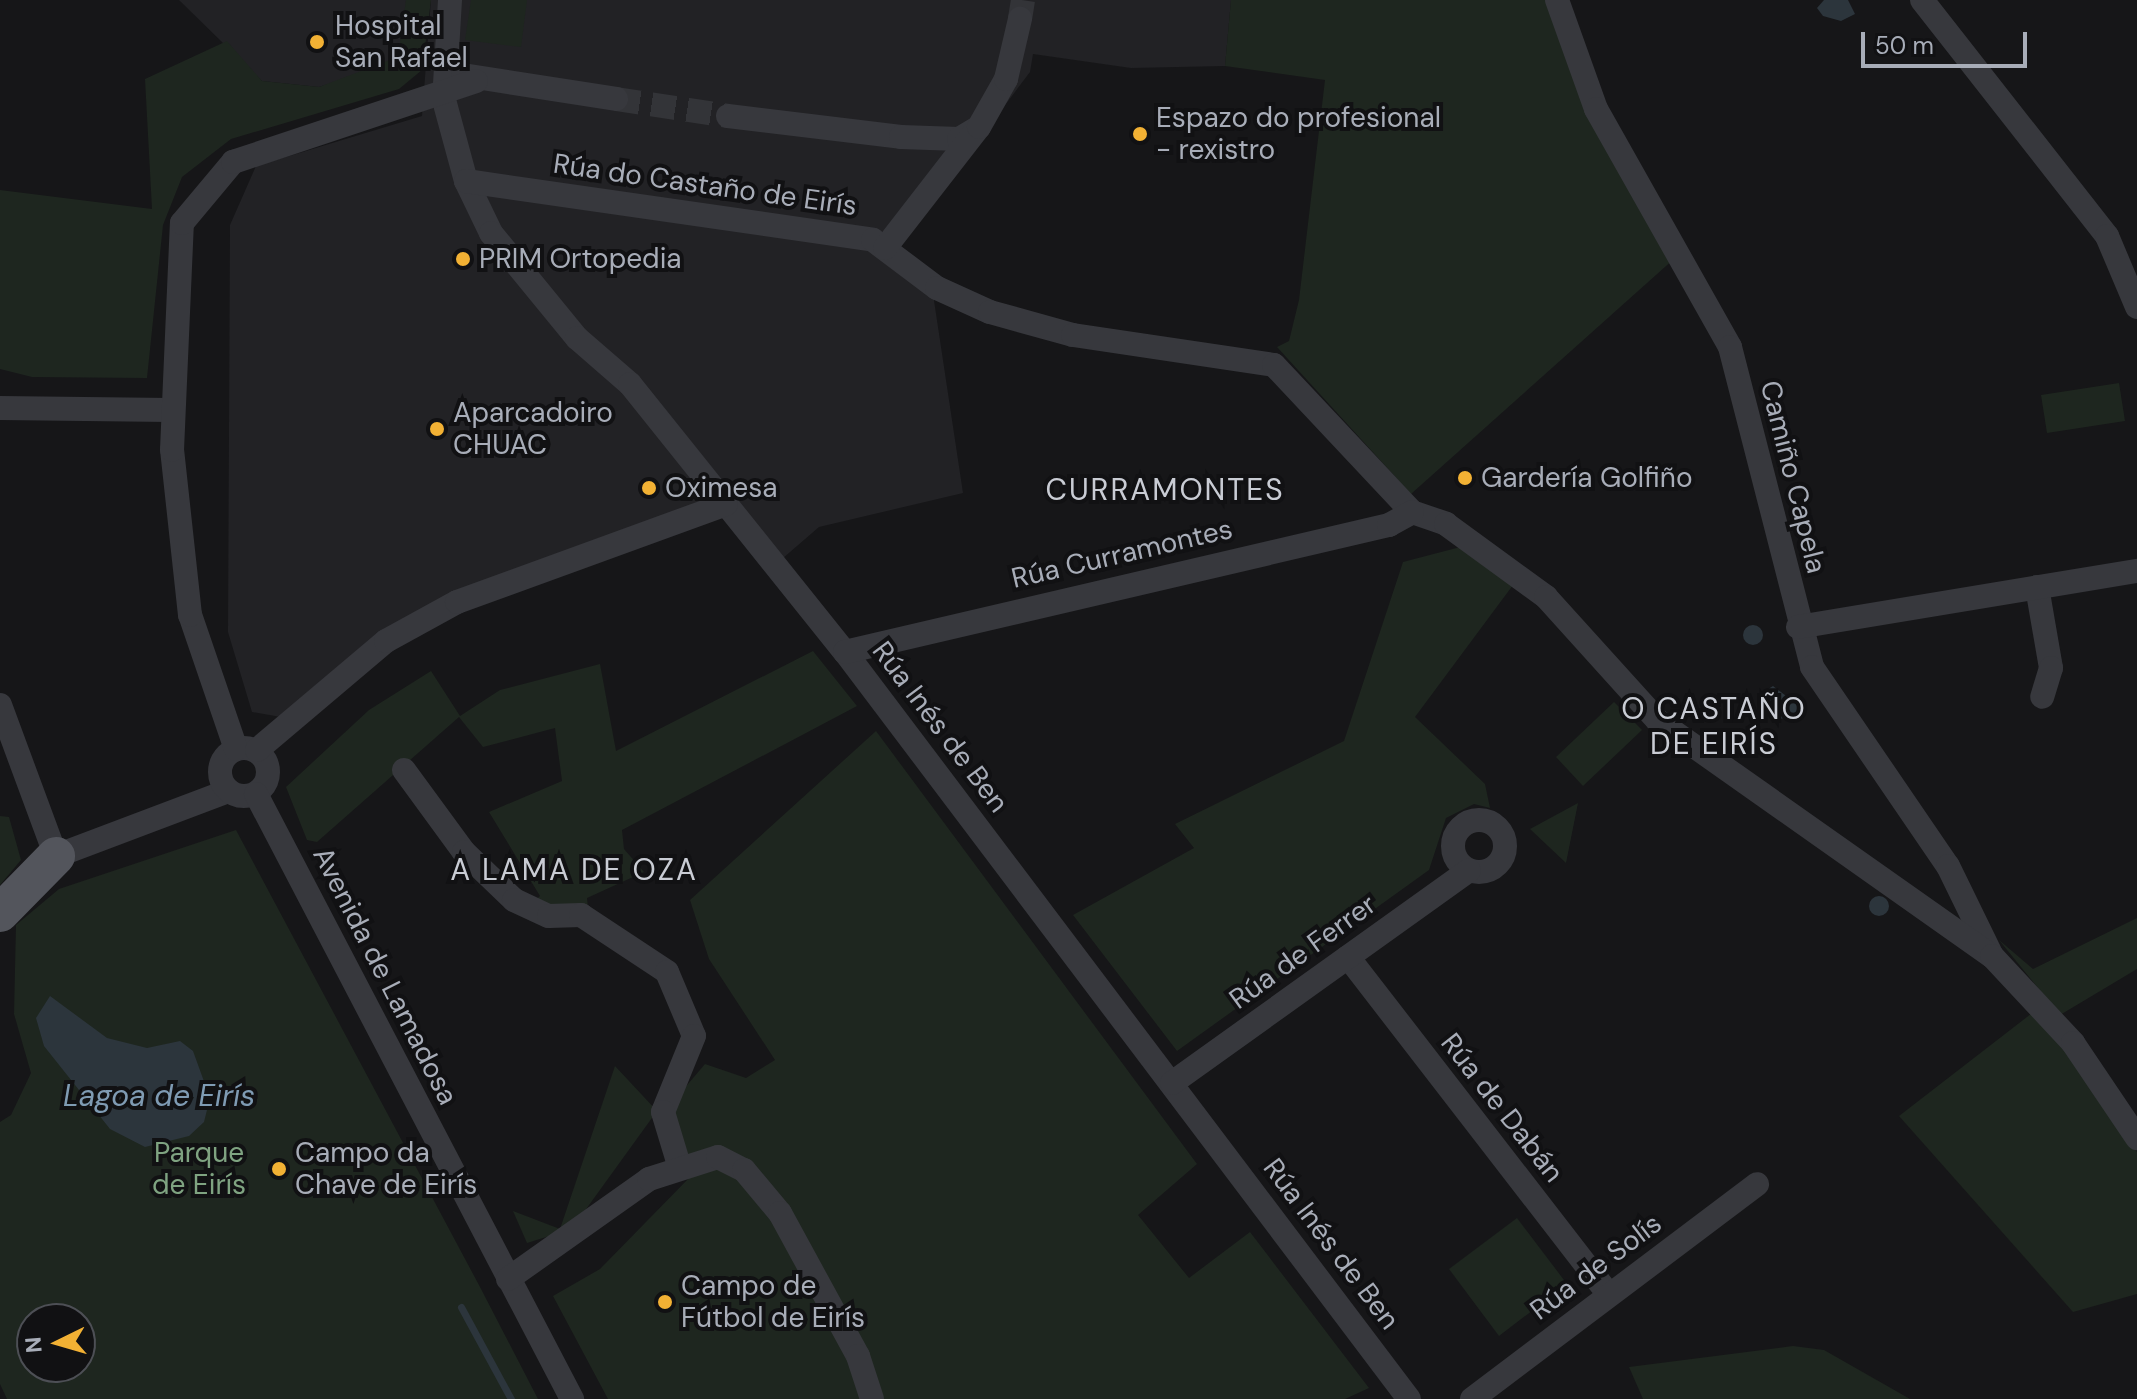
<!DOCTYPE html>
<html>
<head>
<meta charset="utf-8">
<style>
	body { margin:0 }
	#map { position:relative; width:2137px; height:1399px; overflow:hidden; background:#161618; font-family:"DM Sans",sans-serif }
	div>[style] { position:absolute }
	.built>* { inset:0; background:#222225 }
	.green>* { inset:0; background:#1e261f }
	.water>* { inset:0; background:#2c353c }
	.round { border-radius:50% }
	.stream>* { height:7px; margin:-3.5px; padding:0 3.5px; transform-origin:3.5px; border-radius:3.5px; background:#2c353c }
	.street-tunnel>* { height:24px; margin-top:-12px; transform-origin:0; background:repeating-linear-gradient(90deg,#333438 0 24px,transparent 0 36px) }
	.street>* { height:24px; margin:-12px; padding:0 12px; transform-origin:12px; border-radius:12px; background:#37383d }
	.street>.ring { margin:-12px; padding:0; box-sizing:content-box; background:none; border:24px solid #37383d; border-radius:50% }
	.primary>* { height:38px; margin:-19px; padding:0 19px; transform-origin:19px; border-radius:19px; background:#53555c }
	.dots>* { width:22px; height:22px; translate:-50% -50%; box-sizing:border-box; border:4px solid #111113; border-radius:50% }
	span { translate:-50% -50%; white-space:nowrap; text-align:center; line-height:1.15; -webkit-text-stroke:8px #111113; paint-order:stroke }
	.poi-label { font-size:28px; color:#a8adb8 }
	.left { translate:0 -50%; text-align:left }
	.street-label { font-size:28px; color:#a8adb8 }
	.park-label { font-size:28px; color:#7fa381 }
	.neighbourhood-label { font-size:30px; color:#c9ccd4; letter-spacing:2px }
	.water-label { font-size:30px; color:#7f9bb3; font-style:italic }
	.north { position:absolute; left:16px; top:1303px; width:80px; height:80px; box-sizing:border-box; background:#111113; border:2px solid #4d4f55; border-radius:50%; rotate:265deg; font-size:22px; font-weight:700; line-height:32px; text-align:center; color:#a8adb8 }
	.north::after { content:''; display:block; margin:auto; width:28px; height:36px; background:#f2b134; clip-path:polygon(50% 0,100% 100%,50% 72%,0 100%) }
	.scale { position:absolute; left:1861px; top:32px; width:166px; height:36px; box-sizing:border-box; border:4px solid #a8adb8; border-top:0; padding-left:10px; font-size:24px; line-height:28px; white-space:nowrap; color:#a8adb8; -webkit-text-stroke:6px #111113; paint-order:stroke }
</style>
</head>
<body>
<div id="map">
	<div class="built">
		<i style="clip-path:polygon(179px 0,406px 0,405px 44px,388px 65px,319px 87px,262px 81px)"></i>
		<i style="clip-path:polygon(431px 0,1231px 0,1225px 66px,1131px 68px,1033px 54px,1030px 72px,888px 260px,933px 294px,963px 493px,819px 527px,775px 565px,726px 504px,518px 569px,281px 717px,252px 712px,228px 632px,230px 225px,256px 166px,422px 116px)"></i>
	</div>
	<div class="green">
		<i style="clip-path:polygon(406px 0,431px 0,422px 70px,399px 89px,231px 139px,182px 177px,163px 225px,147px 378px,32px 377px,0 369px,0 190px,152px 209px,145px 79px,227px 41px,262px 81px,319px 87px,398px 57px)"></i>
		<i style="clip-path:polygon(471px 0,527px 0,521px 47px,465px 40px)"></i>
		<i style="clip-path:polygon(1231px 0,1547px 0,1675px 258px,1411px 494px,1277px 347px,1289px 341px,1299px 300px,1325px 80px,1225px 66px)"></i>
		<i style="clip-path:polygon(2119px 383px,2125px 421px,2047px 433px,2041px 395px)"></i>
		<i style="clip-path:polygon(1468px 545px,1516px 581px,1415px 717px,1485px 784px,1490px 808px,1474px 804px,1446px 818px,1429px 870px,1177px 1051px,1073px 915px,1194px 848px,1175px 824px,1344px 741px,1403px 562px)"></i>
		<i style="clip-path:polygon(813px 651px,857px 706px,622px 830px,624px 849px,644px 872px,587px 898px,588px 908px,529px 906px,540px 896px,489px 812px,562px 781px,555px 728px,483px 747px,459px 717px,317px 842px,307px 840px,286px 787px,369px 710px,431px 671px,460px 716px,500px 690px,600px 664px,616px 751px)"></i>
		<i style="clip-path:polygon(1614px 702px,1642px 730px,1583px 786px,1556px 757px)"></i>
		<i style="clip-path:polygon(876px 731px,1197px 1164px,1138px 1215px,1189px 1278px,1250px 1232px,1369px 1388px,1345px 1399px,608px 1399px,553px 1296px,600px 1269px,689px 1178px,672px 1123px,677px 1097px,705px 1064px,746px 1078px,775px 1060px,709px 959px,690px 900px)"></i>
		<i style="clip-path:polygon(1578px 803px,1566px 863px,1530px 829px)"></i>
		<i style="clip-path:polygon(0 816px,9px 817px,21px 860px,0 885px)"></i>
		<i style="clip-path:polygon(evenodd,236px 830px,480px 1287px,538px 1399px,7px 1399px,0 1384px,0 1122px,11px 1115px,31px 1073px,14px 1014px,16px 925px,59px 889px,236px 830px,32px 1319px,80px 1319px,80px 1367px,32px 1367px,32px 1319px)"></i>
		<i style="clip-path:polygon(2137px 918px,2137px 969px,2060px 1015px,1999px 940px,2033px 969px)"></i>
		<i style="clip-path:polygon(2036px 1010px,2137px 1152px,2137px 1294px,2073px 1312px,1899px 1116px)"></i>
		<i style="clip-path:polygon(615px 1066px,657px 1111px,584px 1212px,562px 1232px,527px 1243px,513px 1211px,560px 1229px)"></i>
		<i style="clip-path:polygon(1517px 1218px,1567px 1284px,1499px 1336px,1449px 1269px)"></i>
		<i style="clip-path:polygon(1793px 1346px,1824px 1350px,1910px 1399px,1643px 1399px,1629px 1367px)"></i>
	</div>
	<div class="water">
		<i style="clip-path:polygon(1824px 0,1848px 0,1855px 14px,1841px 21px,1823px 16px,1817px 8px)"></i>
		<i class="round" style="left:1743px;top:625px;width:20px;height:20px"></i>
		<i style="clip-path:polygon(1773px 686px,1799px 706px,1797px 715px,1780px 719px,1766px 704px,1762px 693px)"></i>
		<i class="round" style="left:1869px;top:896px;width:20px;height:20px"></i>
		<i style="clip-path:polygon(50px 996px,107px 1038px,147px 1048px,180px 1041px,193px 1051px,210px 1098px,204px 1122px,189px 1136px,145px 1147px,110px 1129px,44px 1046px,36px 1018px)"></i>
	</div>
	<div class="stream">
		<i style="left:461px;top:1307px;width:105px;rotate:61.5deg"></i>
	</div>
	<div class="street-tunnel">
		<i style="left:1020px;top:19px;width:19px;rotate:-81deg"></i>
		<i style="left:616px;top:99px;width:113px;rotate:8.6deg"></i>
	</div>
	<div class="street">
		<i style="left:450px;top:0;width:100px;rotate:93.4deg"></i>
		<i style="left:444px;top:100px;width:84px;rotate:74.8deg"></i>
		<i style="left:466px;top:181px;width:58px;rotate:64.3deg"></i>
		<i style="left:491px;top:233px;width:136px;rotate:50.7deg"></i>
		<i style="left:577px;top:338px;width:70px;rotate:41deg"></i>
		<i style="left:630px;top:384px;width:344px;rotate:51.3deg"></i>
		<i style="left:845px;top:652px;width:936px;rotate:52.95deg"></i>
		<i style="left:1557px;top:0;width:116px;rotate:70.3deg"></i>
		<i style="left:1596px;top:109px;width:273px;rotate:60.6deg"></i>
		<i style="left:1730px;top:347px;width:330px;rotate:75.6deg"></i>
		<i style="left:1812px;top:667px;width:241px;rotate:55.7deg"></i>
		<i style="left:1948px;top:866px;width:98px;rotate:64deg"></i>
		<i style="left:1922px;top:0;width:300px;rotate:51.9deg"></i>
		<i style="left:2107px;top:236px;width:77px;rotate:67.1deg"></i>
		<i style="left:463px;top:75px;width:155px;rotate:8.9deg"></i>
		<i style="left:728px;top:116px;width:174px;rotate:6.9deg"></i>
		<i style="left:901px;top:137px;width:58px;rotate:2deg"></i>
		<i style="left:959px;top:139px;width:21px;rotate:-31deg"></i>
		<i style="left:466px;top:181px;width:411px;rotate:8.2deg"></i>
		<i style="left:873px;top:240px;width:80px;rotate:36.9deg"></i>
		<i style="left:937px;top:288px;width:58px;rotate:24.4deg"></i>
		<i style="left:990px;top:312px;width:86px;rotate:15.5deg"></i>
		<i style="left:1073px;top:335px;width:203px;rotate:8.5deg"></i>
		<i style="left:1274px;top:365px;width:202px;rotate:46.8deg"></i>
		<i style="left:1412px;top:512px;width:36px;rotate:19deg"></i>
		<i style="left:1446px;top:524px;width:124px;rotate:36.1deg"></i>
		<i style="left:1546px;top:597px;width:166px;rotate:47.9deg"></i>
		<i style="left:1657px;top:720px;width:410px;rotate:35.2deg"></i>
		<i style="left:1992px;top:956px;width:119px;rotate:47deg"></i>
		<i style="left:2073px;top:1043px;width:115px;rotate:56deg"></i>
		<i style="left:885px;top:248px;width:153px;rotate:-52.2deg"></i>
		<i style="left:979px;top:127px;width:55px;rotate:-60.6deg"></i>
		<i style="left:1006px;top:79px;width:62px;rotate:-76.9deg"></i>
		<i style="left:0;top:408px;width:170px;rotate:0.7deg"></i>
		<i style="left:2037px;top:587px;width:82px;rotate:80.2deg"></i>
		<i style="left:2051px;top:668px;width:30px;rotate:107deg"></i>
		<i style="left:1798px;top:627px;width:344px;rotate:-9.4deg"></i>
		<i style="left:845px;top:652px;width:559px;rotate:-13.14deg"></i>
		<i style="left:1389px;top:525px;width:26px;rotate:-29deg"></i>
		<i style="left:0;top:705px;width:161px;rotate:69.7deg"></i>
		<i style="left:56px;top:856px;width:184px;rotate:-20.7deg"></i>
		<i class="ring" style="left:220px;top:748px;width:24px;height:24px"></i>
		<i style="left:236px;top:749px;width:142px;rotate:-108.9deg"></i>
		<i style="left:190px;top:615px;width:166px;rotate:-96.2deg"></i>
		<i style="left:172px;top:450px;width:227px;rotate:-87.5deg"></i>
		<i style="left:182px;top:223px;width:80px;rotate:-50.1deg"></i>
		<i style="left:233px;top:162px;width:256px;rotate:-18.4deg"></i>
		<i style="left:257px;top:750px;width:169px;rotate:-40.2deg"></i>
		<i style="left:386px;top:641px;width:81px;rotate:-28.8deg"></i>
		<i style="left:457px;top:602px;width:286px;rotate:-20deg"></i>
		<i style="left:404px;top:770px;width:102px;rotate:53.8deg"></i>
		<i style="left:464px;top:852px;width:69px;rotate:43.8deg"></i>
		<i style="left:514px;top:900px;width:38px;rotate:25deg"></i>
		<i style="left:549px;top:916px;width:32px;rotate:-2deg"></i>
		<i style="left:581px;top:915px;width:103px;rotate:33.5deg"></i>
		<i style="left:667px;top:972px;width:69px;rotate:67.1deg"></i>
		<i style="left:694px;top:1036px;width:82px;rotate:112.2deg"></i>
		<i style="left:663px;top:1112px;width:55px;rotate:73.2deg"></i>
		<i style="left:256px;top:794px;width:683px;rotate:62.42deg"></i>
		<i class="ring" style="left:1453px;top:820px;width:28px;height:28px"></i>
		<i style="left:1348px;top:957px;width:427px;rotate:52.3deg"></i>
		<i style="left:1172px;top:1083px;width:365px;rotate:-35.6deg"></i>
		<i style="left:508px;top:1279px;width:173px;rotate:-35.3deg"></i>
		<i style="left:649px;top:1179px;width:72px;rotate:-17.7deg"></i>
		<i style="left:718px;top:1157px;width:29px;rotate:27deg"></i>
		<i style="left:744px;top:1170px;width:56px;rotate:50.1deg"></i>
		<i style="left:780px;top:1213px;width:163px;rotate:61.4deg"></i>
		<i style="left:858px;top:1356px;width:45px;rotate:72deg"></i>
		<i style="left:1472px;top:1399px;width:357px;rotate:-37deg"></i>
	</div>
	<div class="primary">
		<i style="left:0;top:913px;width:80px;rotate:-45.5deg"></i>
	</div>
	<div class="dots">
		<i style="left:317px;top:42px;background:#f2b134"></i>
		<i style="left:1140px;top:134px;background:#f2b134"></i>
		<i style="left:463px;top:259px;background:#f2b134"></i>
		<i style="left:437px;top:429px;background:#f2b134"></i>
		<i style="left:1465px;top:478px;background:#f2b134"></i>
		<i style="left:649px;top:488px;background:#f2b134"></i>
		<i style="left:279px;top:1169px;background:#f2b134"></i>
		<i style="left:665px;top:1302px;background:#f2b134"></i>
	</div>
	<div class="poi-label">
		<span class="left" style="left:335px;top:42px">Hospital<br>San Rafael</span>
		<span class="left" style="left:1156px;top:134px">Espazo do profesional<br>- rexistro</span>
		<span class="left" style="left:479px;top:259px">PRIM Ortopedia</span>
		<span class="left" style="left:453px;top:429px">Aparcadoiro<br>CHUAC</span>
		<span class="left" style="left:1481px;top:478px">Gardería Golfiño</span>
		<span class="left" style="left:665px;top:488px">Oximesa</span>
		<span class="left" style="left:295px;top:1169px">Campo da<br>Chave de Eirís</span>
		<span class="left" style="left:681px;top:1302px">Campo de<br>Fútbol de Eirís</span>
	</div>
	<div class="street-label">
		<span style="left:705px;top:185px;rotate:8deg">Rúa do Castaño de Eirís</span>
		<span style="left:1793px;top:477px;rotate:76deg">Camiño Capela</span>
		<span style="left:1122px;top:554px;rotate:-13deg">Rúa Curramontes</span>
		<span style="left:940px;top:727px;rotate:53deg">Rúa Inés de Ben</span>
		<span style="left:1303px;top:952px;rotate:-36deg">Rúa de Ferrer</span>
		<span style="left:385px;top:976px;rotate:63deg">Avenida de Lamadosa</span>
		<span style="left:1502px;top:1108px;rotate:52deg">Rúa de Dabán</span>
		<span style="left:1331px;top:1244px;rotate:53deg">Rúa Inés de Ben</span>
		<span style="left:1596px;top:1267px;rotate:-37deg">Rúa de Solís</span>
	</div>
	<div class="park-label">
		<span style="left:199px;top:1169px">Parque<br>de Eirís</span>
	</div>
	<div class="neighbourhood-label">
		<span style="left:1165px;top:490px">CURRAMONTES</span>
		<span style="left:1714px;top:726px">O CASTAÑO<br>DE EIRÍS</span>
		<span style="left:574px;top:870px">A LAMA DE OZA</span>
	</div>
	<div class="water-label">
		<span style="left:159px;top:1096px">Lagoa de Eirís</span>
	</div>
	<div class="north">N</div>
	<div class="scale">50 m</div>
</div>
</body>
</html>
